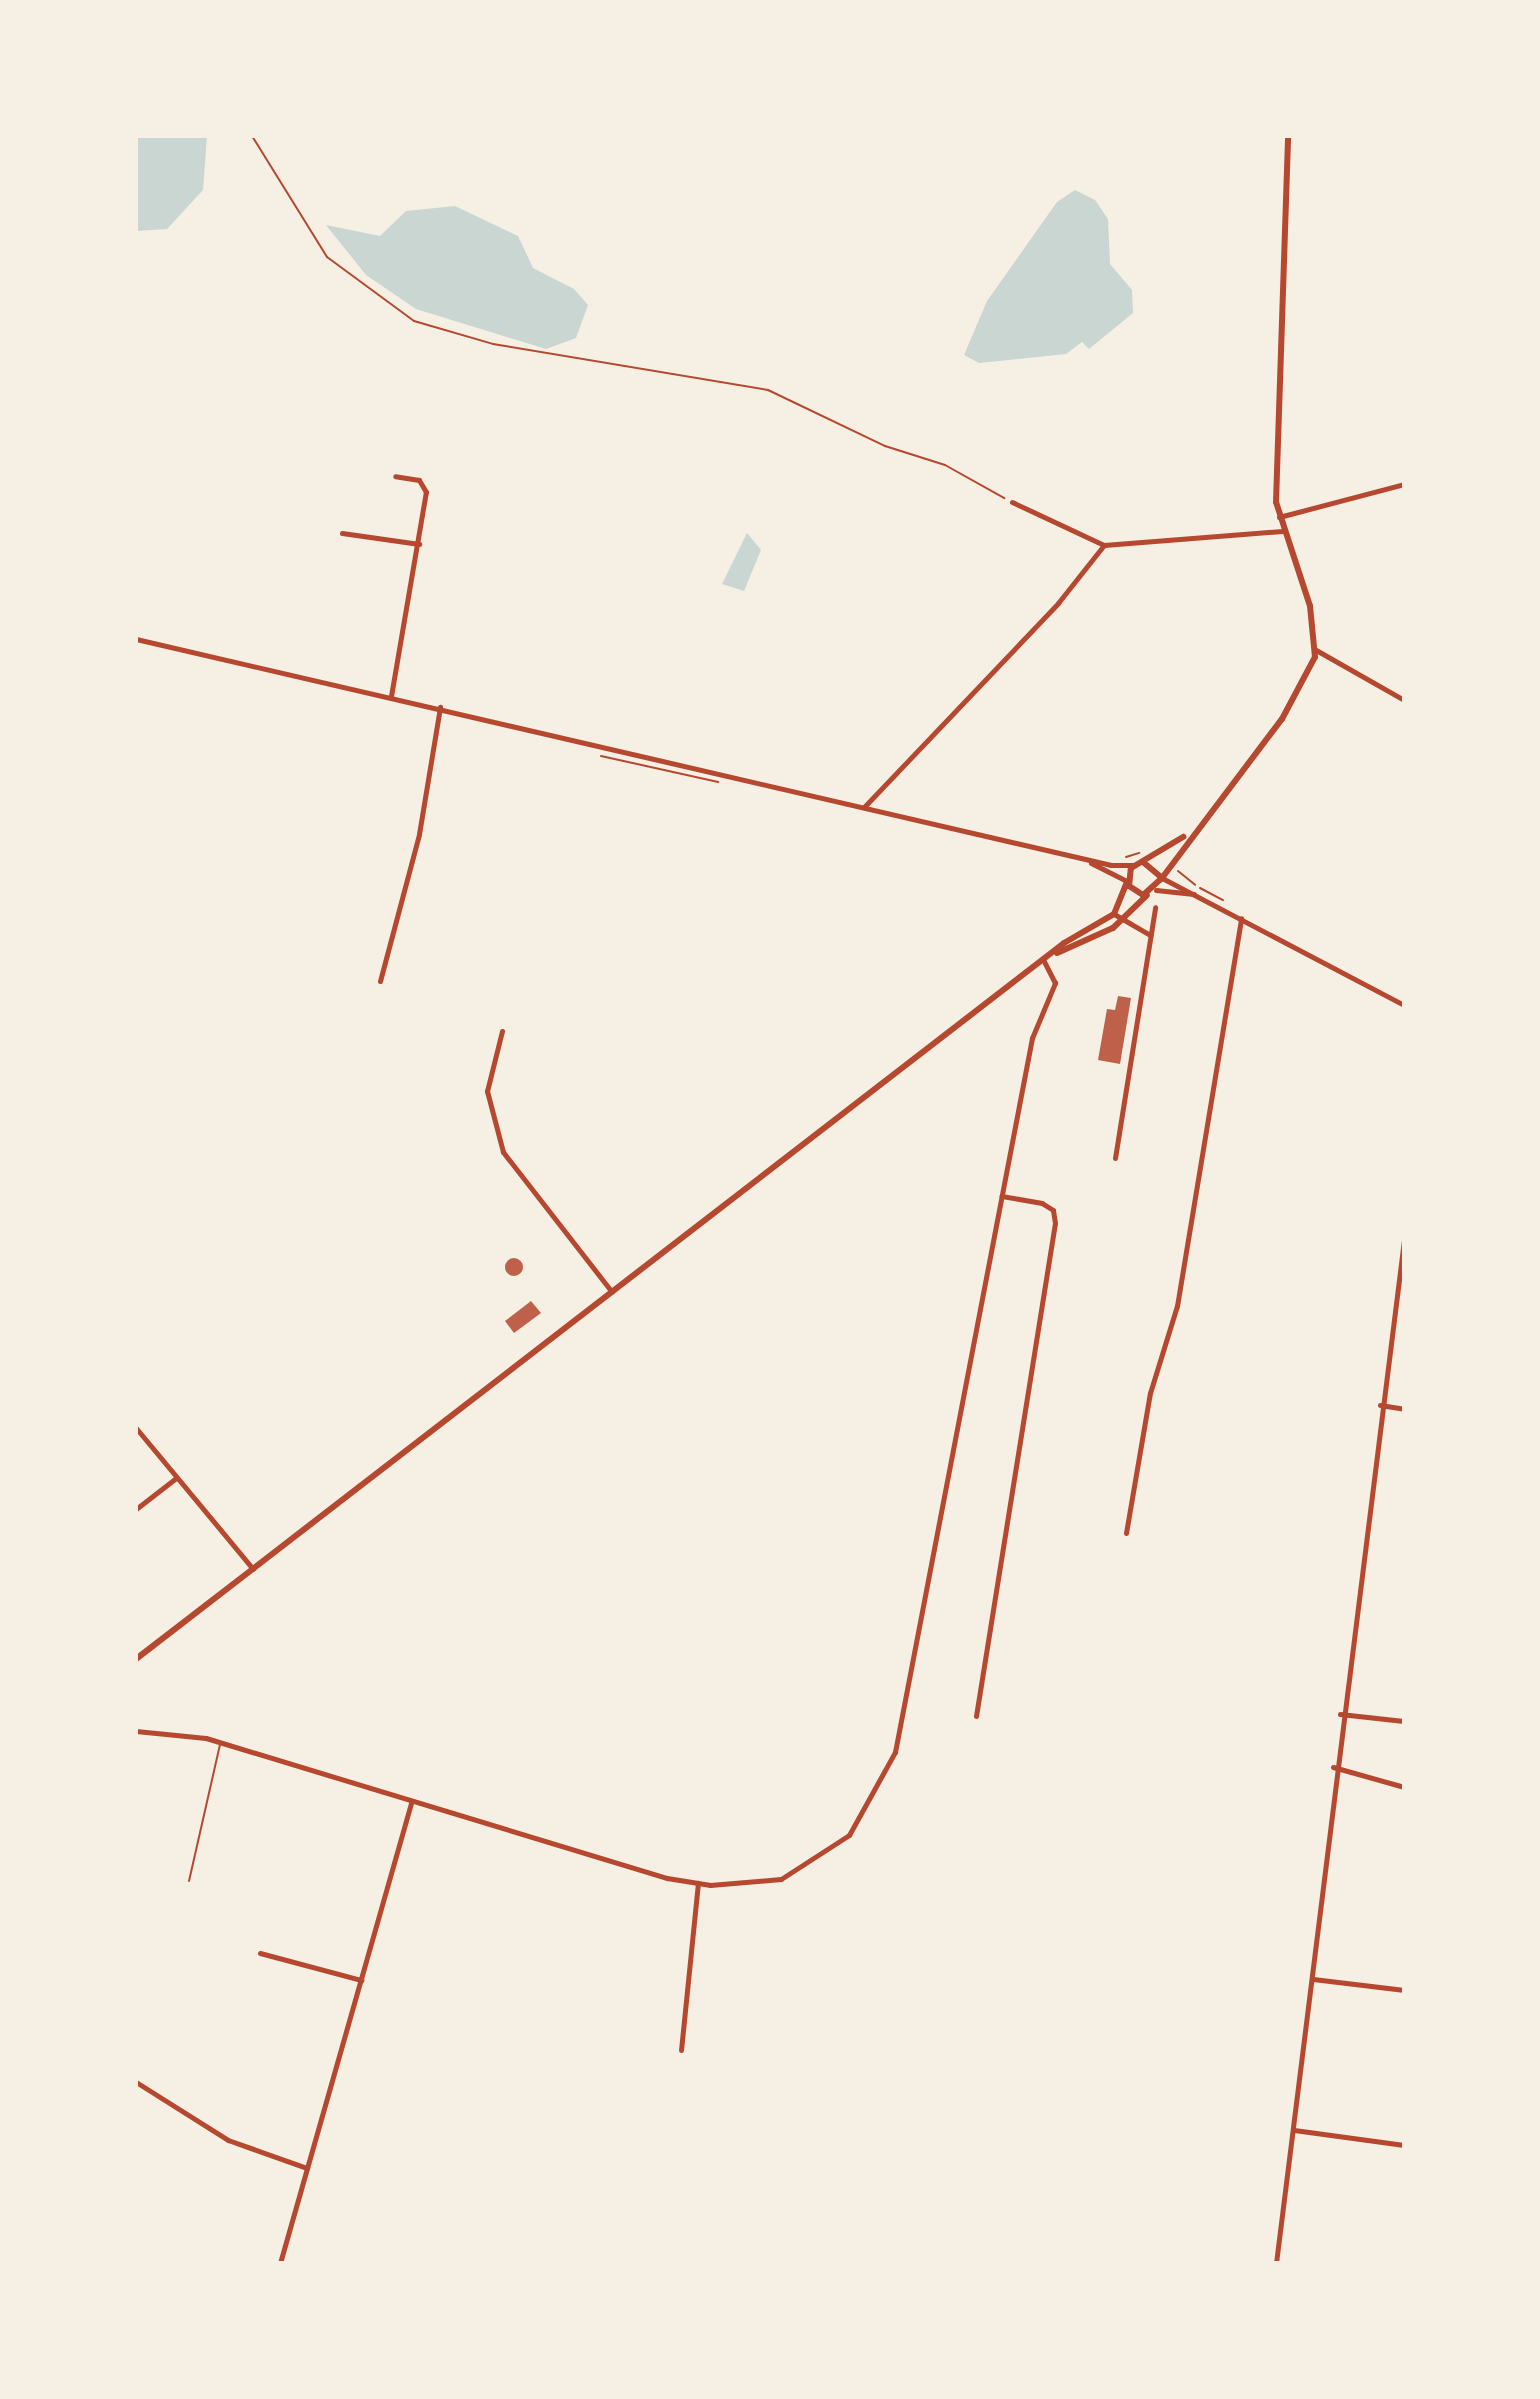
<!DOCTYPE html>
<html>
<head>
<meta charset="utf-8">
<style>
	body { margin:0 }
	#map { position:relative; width:1540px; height:2399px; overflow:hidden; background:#f6efe4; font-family:"Roboto Condensed",sans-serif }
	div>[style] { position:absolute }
	.water>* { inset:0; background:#c9d6d2 }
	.building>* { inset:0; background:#bf614a }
	.round { border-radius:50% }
	.path>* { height:2px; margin:-1px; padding:0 1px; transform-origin:1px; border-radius:1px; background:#b5482f }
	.service>* { height:2px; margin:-1px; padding:0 1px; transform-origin:1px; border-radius:1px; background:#b5482f }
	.minor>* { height:5px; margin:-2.5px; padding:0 2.5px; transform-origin:2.5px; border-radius:2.5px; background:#b5482f }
	.tertiary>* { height:6px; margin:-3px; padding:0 3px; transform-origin:3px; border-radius:3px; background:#b5482f }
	span { translate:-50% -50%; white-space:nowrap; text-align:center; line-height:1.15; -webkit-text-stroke:6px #f6efe4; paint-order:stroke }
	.frame { position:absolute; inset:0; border:138px solid #f6efe4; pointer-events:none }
</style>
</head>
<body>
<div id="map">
	<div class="water">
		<i style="clip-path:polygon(136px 136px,207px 136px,203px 190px,167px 229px,136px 231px)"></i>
		<i style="clip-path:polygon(1075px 190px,1095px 200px,1108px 219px,1110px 264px,1132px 290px,1133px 313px,1089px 349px,1082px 342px,1066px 354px,979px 363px,964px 355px,987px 301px,1057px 202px)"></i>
		<i style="clip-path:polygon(455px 206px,518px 236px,533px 268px,574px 289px,588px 305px,576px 338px,546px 349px,416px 309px,366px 275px,326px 225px,380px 236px,406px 211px)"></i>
		<i style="clip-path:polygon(747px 533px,761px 550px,744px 591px,722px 584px)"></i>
	</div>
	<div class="building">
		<i style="clip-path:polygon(1118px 996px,1131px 998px,1120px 1064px,1098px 1060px,1107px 1009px,1115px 1010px)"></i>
		<i class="round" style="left:505px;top:1258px;width:18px;height:18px"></i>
		<i style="clip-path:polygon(531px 1301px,541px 1313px,514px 1333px,505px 1321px)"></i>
	</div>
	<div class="path">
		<i style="left:252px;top:136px;width:142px;rotate:58.2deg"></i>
		<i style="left:327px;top:257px;width:108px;rotate:36.3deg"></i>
		<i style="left:414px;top:321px;width:82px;rotate:16.2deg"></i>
		<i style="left:493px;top:344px;width:279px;rotate:9.5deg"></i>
		<i style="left:768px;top:390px;width:130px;rotate:25.6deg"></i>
		<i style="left:885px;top:446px;width:63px;rotate:17.6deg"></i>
		<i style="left:945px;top:465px;width:68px;rotate:29.2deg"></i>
		<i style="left:601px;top:756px;width:120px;rotate:12.5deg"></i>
		<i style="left:1126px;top:857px;width:14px;rotate:-17deg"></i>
		<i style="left:1178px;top:871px;width:22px;rotate:39deg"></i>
		<i style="left:1200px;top:888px;width:26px;rotate:28deg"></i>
	</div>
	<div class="service">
		<i style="left:189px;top:1881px;width:139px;rotate:-77.2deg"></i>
	</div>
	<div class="minor">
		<i style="left:1012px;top:502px;width:102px;rotate:25.1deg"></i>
		<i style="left:1104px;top:545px;width:179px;rotate:-4.5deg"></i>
		<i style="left:1279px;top:517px;width:129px;rotate:-14.8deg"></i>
		<i style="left:342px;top:533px;width:78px;rotate:8.1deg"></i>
		<i style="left:136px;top:639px;width:1001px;rotate:13.05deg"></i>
		<i style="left:1111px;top:865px;width:24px"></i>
		<i style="left:1316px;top:650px;width:101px;rotate:29.6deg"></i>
		<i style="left:391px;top:696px;width:207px;rotate:-80.3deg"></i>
		<i style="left:426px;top:492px;width:14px;rotate:-120deg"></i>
		<i style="left:419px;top:480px;width:24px;rotate:-171deg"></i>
		<i style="left:864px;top:807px;width:282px;rotate:-46.4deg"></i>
		<i style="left:1058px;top:603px;width:74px;rotate:-51.6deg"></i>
		<i style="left:1091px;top:863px;width:40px;rotate:26.6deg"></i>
		<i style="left:1162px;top:878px;width:273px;rotate:27.7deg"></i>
		<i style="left:1156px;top:890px;width:38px;rotate:6deg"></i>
		<i style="left:1114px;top:914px;width:42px;rotate:30.3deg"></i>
		<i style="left:380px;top:981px;width:152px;rotate:-75.1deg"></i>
		<i style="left:419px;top:834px;width:129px;rotate:-80.6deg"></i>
		<i style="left:502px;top:1031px;width:62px;rotate:104deg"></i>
		<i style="left:487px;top:1091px;width:63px;rotate:75.3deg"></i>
		<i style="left:503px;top:1152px;width:177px;rotate:52.1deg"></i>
		<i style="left:1115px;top:1158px;width:254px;rotate:-80.9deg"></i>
		<i style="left:1380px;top:1405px;width:24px;rotate:9deg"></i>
		<i style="left:136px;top:1428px;width:183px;rotate:50.3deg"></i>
		<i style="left:136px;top:1509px;width:51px;rotate:-37.8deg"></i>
		<i style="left:1126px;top:1533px;width:142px;rotate:-80.3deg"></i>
		<i style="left:1150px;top:1393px;width:91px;rotate:-72.8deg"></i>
		<i style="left:1177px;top:1306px;width:393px;rotate:-80.6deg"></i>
		<i style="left:1340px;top:1714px;width:64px;rotate:6.2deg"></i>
		<i style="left:976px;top:1716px;width:499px;rotate:-80.9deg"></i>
		<i style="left:1055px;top:1223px;width:13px;rotate:-99deg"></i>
		<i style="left:1053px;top:1210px;width:13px;rotate:-148deg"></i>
		<i style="left:1042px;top:1203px;width:41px;rotate:-170.1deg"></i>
		<i style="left:136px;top:1731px;width:70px;rotate:5.7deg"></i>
		<i style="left:206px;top:1738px;width:482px;rotate:16.9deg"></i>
		<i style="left:667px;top:1878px;width:44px;rotate:9.2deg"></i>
		<i style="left:710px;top:1885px;width:71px;rotate:-4.8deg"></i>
		<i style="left:781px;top:1879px;width:81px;rotate:-32.9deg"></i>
		<i style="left:849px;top:1835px;width:95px;rotate:-61deg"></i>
		<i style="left:895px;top:1752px;width:727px;rotate:-79.14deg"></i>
		<i style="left:1032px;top:1038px;width:60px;rotate:-67.3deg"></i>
		<i style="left:1055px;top:983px;width:25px;rotate:-117deg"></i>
		<i style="left:1333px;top:1767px;width:74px;rotate:15.7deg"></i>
		<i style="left:260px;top:1953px;width:105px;rotate:15deg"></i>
		<i style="left:1313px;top:1979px;width:92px;rotate:6.9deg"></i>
		<i style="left:681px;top:2050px;width:168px;rotate:-84.2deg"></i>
		<i style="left:136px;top:2082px;width:109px;rotate:32.2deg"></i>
		<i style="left:228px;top:2140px;width:84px;rotate:19.5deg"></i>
		<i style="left:1294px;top:2130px;width:111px;rotate:7.8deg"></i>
		<i style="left:280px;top:2263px;width:480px;rotate:-74.1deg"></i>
		<i style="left:1276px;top:2263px;width:1031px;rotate:-82.87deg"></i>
	</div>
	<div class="tertiary">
		<i style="left:1143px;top:862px;width:25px;rotate:40deg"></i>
		<i style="left:1162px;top:878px;width:25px;rotate:138deg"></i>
		<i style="left:1143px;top:895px;width:17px;rotate:-147deg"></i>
		<i style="left:1129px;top:886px;width:18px;rotate:-84deg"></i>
		<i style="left:1131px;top:868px;width:61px;rotate:-30.8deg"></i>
		<i style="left:1162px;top:878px;width:199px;rotate:-53deg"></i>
		<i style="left:1282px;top:719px;width:70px;rotate:-62deg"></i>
		<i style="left:1315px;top:657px;width:51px;rotate:-95.6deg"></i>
		<i style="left:1310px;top:606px;width:109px;rotate:-108.1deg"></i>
		<i style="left:1276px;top:502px;width:366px;rotate:-88.1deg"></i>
		<i style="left:1057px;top:953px;width:61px;rotate:-24.1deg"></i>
		<i style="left:1113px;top:928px;width:47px;rotate:-44.1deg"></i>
		<i style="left:136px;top:1659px;width:1172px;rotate:-37.65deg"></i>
		<i style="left:1064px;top:943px;width:58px;rotate:-30.1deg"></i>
		<i style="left:1114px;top:914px;width:35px;rotate:-68deg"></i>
	</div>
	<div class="frame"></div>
</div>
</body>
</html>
